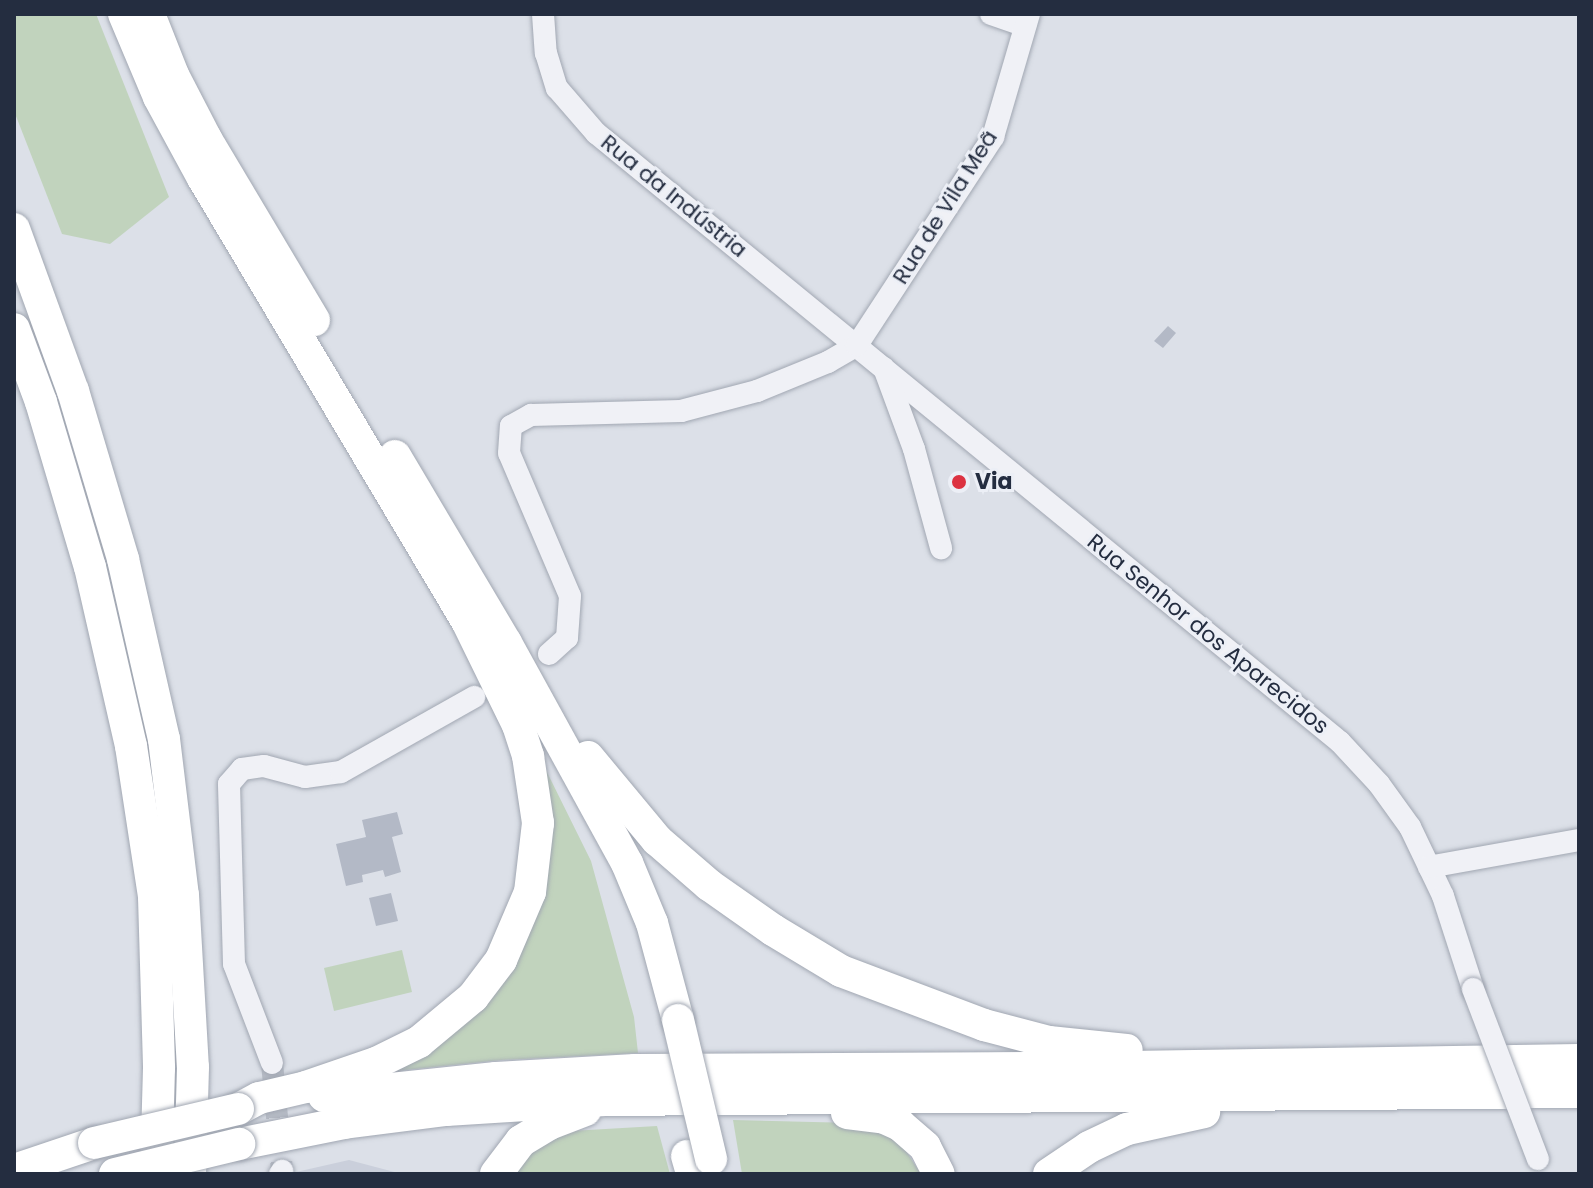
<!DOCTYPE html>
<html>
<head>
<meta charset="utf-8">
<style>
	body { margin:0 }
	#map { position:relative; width:1593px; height:1188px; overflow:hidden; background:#dce0e8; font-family:Poppins,sans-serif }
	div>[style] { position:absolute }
	.built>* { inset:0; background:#cacfdb }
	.green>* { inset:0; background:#c1d3bd }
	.building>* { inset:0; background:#b3b9c6 }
	.minor-tunnel>* { height:22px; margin-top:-11px; transform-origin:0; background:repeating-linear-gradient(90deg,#b7bcc6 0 22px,transparent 0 33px) }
	.roads { filter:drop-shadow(0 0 2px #a1a7b2) drop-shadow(0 0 2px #a1a7b2) }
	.minor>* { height:22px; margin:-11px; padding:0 11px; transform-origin:11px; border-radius:11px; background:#f0f1f6 }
	.highway>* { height:32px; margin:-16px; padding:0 16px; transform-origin:16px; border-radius:16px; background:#fff }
	.bridges { filter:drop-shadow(0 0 2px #a1a7b2) drop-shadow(0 0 2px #a1a7b2) }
	.minor-bridge>* { height:22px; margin:-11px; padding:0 11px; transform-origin:11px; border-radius:11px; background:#f0f1f6 }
	.highway-bridge>* { height:32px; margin:-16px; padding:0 16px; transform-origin:16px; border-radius:16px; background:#fff }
	.dots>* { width:22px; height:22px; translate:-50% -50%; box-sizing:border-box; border:4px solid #eceff6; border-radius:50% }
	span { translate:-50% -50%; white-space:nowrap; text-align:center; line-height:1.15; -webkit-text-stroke:6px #eceff6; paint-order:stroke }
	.street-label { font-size:22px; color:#242d40 }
	.poi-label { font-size:22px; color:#242d40; font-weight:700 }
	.left { translate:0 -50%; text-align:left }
	.frame { position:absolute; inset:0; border:16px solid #242d40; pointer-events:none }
</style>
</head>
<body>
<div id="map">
	<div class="built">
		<i style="clip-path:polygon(349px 1160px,402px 1174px,295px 1174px,296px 1172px)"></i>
	</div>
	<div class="green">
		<i style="clip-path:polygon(14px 14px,96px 14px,169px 197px,110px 244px,62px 234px,14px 111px)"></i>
		<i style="clip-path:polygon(538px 754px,591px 861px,634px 1017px,638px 1053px,501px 1060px,395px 1071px,503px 980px)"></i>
		<i style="clip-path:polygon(402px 950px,412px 992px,334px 1011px,324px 968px)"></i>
		<i style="clip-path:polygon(733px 1120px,854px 1123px,883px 1130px,902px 1145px,921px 1174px,742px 1174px)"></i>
		<i style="clip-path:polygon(657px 1126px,670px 1174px,508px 1174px,525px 1152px,571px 1131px)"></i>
	</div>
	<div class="building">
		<i style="clip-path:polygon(1168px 326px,1176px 333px,1163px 348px,1154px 341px)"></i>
		<i style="clip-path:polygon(397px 812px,403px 834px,392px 837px,401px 872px,385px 877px,383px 870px,362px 875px,363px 882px,346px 886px,336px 844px,366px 837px,362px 820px)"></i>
		<i style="clip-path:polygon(391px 893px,398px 921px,376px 926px,369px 898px)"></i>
	</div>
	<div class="minor-tunnel">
		<i style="left:272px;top:1063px;width:108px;rotate:84.7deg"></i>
	</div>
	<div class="roads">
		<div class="minor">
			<i style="left:543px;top:14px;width:39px;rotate:86deg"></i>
			<i style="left:546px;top:53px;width:37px;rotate:73deg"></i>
			<i style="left:557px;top:88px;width:60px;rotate:49.1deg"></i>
			<i style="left:596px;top:133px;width:961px;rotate:39.3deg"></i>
			<i style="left:1340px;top:742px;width:57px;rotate:47.1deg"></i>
			<i style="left:1379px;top:784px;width:53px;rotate:54.2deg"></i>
			<i style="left:1410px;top:827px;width:76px;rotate:64.4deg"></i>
			<i style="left:1443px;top:896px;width:98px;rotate:72.1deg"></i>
			<i style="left:991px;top:14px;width:36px;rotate:19deg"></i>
			<i style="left:884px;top:368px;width:86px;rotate:69.7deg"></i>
			<i style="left:914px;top:449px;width:103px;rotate:74.7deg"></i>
			<i style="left:549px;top:654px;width:24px;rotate:-42deg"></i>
			<i style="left:567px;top:638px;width:42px;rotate:-85.9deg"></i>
			<i style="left:570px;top:596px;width:155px;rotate:-113.1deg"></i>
			<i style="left:509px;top:453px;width:27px;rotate:-86deg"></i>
			<i style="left:511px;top:426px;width:23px;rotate:-29deg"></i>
			<i style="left:531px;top:415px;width:150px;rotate:-1.5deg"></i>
			<i style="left:681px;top:411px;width:79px;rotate:-14.7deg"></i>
			<i style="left:757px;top:391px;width:77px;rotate:-22.2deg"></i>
			<i style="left:828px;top:362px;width:34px;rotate:-30deg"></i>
			<i style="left:857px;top:345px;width:249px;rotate:-56.8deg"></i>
			<i style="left:993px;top:137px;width:128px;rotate:-73.7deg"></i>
			<i style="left:1429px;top:867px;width:152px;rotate:-10.2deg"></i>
			<i style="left:272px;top:1063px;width:106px;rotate:-111deg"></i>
			<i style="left:234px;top:964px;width:180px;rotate:-91.6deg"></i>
			<i style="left:229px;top:784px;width:20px;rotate:-49deg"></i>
			<i style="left:242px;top:769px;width:22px;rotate:-8deg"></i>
			<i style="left:264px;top:766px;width:42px;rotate:15deg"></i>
			<i style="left:305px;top:777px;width:36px;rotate:-8deg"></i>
			<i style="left:341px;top:772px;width:153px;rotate:-29.4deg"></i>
			<i style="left:280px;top:1174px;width:4px;rotate:-56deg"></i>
		</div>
		<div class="highway">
			<i style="left:124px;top:14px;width:90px;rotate:67.1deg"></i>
			<i style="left:159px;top:97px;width:92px;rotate:61.5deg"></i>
			<i style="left:203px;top:178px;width:516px;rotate:59.21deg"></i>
			<i style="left:467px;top:621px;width:116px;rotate:63.9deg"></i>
			<i style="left:518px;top:725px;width:33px;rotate:72deg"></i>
			<i style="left:528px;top:756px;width:68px;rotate:81.5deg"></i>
			<i style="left:538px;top:823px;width:69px;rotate:96.6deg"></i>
			<i style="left:530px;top:892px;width:74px;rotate:113.1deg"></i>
			<i style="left:501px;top:960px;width:46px;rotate:127.1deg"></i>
			<i style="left:473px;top:997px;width:70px;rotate:140.2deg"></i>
			<i style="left:419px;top:1042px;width:48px;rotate:154deg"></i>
			<i style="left:376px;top:1063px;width:74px;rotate:161.1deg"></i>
			<i style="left:306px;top:1087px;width:48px;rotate:166.8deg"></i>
			<i style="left:259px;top:1098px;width:24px;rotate:152deg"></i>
			<i style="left:149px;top:14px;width:66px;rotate:68.5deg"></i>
			<i style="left:173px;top:75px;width:72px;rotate:62.7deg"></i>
			<i style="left:206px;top:139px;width:211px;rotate:59.2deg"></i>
			<i style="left:14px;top:229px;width:172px;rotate:70deg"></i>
			<i style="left:73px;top:391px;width:175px;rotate:73.4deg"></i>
			<i style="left:123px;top:559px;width:185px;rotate:77.2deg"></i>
			<i style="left:164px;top:739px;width:157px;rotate:83.1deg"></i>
			<i style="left:183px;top:895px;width:172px;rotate:86.7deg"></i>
			<i style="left:193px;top:1067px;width:107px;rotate:91.6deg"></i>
			<i style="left:14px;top:329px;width:78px;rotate:69.7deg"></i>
			<i style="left:41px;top:402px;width:172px;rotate:73.5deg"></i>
			<i style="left:90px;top:567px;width:184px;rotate:77.1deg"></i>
			<i style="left:131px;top:746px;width:153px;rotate:81.3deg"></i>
			<i style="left:154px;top:897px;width:171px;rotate:88.3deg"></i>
			<i style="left:159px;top:1068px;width:106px;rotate:91.6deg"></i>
			<i style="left:395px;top:456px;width:217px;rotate:59.3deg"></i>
			<i style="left:506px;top:643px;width:251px;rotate:61.2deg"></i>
			<i style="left:627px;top:863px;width:65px;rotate:67.4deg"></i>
			<i style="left:652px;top:923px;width:100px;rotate:75deg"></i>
			<i style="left:588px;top:757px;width:108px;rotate:50.3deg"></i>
			<i style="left:657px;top:840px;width:69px;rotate:40.9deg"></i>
			<i style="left:709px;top:885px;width:78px;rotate:35.1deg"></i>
			<i style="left:773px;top:930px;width:79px;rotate:31.1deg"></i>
			<i style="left:841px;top:971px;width:153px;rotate:20.7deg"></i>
			<i style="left:984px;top:1025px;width:67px;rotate:14.7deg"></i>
			<i style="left:1049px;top:1042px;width:78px;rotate:5.9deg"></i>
			<i style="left:324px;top:1096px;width:173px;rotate:-6deg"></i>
			<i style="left:496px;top:1078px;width:139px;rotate:-3.3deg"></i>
			<i style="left:635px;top:1070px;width:430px;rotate:-0.3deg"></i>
			<i style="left:1065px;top:1068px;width:514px;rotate:-0.89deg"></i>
			<i style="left:847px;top:1113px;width:35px;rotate:7deg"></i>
			<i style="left:882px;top:1117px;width:20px;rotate:24deg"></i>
			<i style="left:900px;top:1125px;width:33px;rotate:41deg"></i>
			<i style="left:925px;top:1147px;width:30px;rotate:63deg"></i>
			<i style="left:239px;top:1144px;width:107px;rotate:-11.3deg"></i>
			<i style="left:344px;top:1123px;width:103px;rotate:-7.3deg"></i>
			<i style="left:446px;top:1110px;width:159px;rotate:-3.6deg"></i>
			<i style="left:605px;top:1100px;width:974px;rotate:-0.47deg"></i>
			<i style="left:687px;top:1156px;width:19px;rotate:74deg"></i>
			<i style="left:14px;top:1170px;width:84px;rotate:-18.6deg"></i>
			<i style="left:496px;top:1174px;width:41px;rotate:-52.9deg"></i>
			<i style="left:521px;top:1141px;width:33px;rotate:-31deg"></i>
			<i style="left:549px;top:1124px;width:39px;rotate:-21deg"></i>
			<i style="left:1049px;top:1174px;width:48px;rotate:-34deg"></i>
			<i style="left:1089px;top:1147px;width:42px;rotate:-25.3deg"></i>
			<i style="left:1127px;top:1129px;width:79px;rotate:-12.4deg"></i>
		</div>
	</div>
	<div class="bridges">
		<div class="minor-bridge">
			<i style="left:1473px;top:989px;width:182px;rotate:69.1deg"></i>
		</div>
		<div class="highway-bridge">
			<i style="left:678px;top:1020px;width:143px;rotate:76.6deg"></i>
			<i style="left:94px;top:1143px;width:148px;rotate:-13.3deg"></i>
			<i style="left:115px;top:1174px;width:128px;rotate:-13.6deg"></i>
		</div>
	</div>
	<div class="dots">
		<i style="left:959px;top:482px;background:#dc3241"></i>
	</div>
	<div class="street-label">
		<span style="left:674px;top:196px;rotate:39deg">Rua da Indústria</span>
		<span style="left:945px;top:207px;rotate:-58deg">Rua de Vila Meã</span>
		<span style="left:1208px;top:634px;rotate:39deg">Rua Senhor dos Aparecidos</span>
	</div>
	<div class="poi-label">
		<span class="left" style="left:975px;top:482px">Via</span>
	</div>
	<div class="frame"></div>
</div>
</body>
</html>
